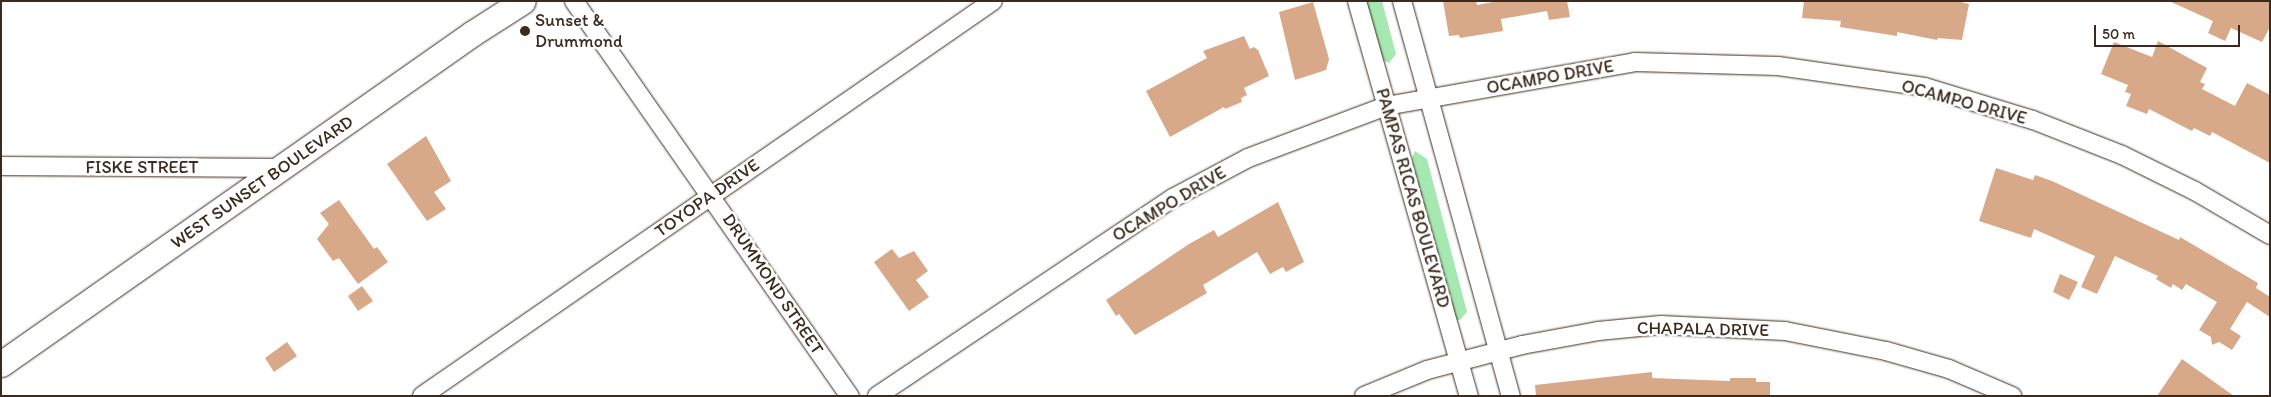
<!DOCTYPE html>
<html>
<head>
<meta charset="utf-8">
<style>
	body { margin:0 }
	#map { position:relative; width:2271px; height:397px; overflow:hidden; background:#fff; font-family:Itim,sans-serif }
	div>[style] { position:absolute }
	.green>* { inset:0; background:#a6e8b1 }
	.building>* { inset:0; background:#d8a989 }
	.roads { filter:drop-shadow(0 0 1px #3b2a1e) drop-shadow(0 0 1px #3b2a1e) }
	.minor>* { height:18px; margin:-9px; padding:0 9px; transform-origin:9px; border-radius:9px; background:#fff }
	.secondary>* { height:25px; margin:-12.5px; padding:0 12.5px; transform-origin:12.5px; border-radius:12.5px; background:#fff }
	.dots>* { width:14px; height:14px; translate:-50% -50%; box-sizing:border-box; border:2px solid #fff; border-radius:50% }
	span { translate:-50% -50%; white-space:nowrap; text-align:center; line-height:1.15; -webkit-text-stroke:5px #fff; paint-order:stroke }
	.poi-label { font-size:18px; color:#3b2a1e }
	.left { translate:0 -50%; text-align:left }
	.street-label { font-size:18px; color:#3b2a1e }
	.frame { position:absolute; inset:0; border:2px solid #3b2a1e; pointer-events:none }
	.scale { position:absolute; left:2094px; top:25px; width:146px; height:22px; box-sizing:border-box; border:2px solid #3b2a1e; border-top:0; padding-left:6px; font-size:15px; line-height:18px; white-space:nowrap; color:#3b2a1e; -webkit-text-stroke:4px #fff; paint-order:stroke }
</style>
</head>
<body>
<div id="map">
	<div class="green">
		<i style="clip-path:polygon(1365px 1px,1382px 1px,1396px 54px,1389px 63px,1380px 59px)"></i>
		<i style="clip-path:polygon(1415px 151px,1427px 159px,1467px 312px,1460px 320px,1455px 320px,1410px 162px)"></i>
	</div>
	<div class="building">
		<i style="clip-path:polygon(1443px 1px,1476px 1px,1477px 5px,1498px 1px,1567px 1px,1570px 17px,1549px 20px,1547px 11px,1501px 19px,1503px 31px,1460px 38px,1459px 35px,1449px 36px)"></i>
		<i style="clip-path:polygon(1804px 1px,1957px 1px,1969px 4px,1962px 40px,1938px 38px,1937px 40px,1897px 32px,1897px 36px,1840px 27px,1841px 21px,1802px 18px)"></i>
		<i style="clip-path:polygon(2169px 1px,2270px 1px,2270px 27px,2262px 42px,2231px 28px,2225px 41px,2208px 33px,2213px 21px)"></i>
		<i style="clip-path:polygon(1313px 2px,1329px 59px,1326px 70px,1295px 80px,1279px 12px)"></i>
		<i style="clip-path:polygon(1244px 36px,1250px 49px,1254px 47px,1258px 50px,1269px 76px,1244px 88px,1247px 95px,1241px 98px,1242px 102px,1225px 109px,1224px 107px,1170px 137px,1146px 91px,1207px 58px,1203px 51px)"></i>
		<i style="clip-path:polygon(2158px 41px,2207px 68px,2200px 82px,2205px 84px,2202px 89px,2235px 106px,2247px 83px,2270px 95px,2270px 163px,2212px 132px,2210px 136px,2194px 128px,2192px 131px,2149px 109px,2147px 114px,2126px 106px,2131px 94px,2125px 92px,2128px 85px,2101px 74px,2114px 42px,2152px 57px)"></i>
		<i style="clip-path:polygon(426px 136px,451px 181px,434px 192px,446px 209px,427px 221px,387px 164px)"></i>
		<i style="clip-path:polygon(1996px 168px,2033px 180px,2035px 175px,2052px 181px,2179px 240px,2180px 237px,2258px 283px,2256px 288px,2270px 297px,2270px 317px,2247px 302px,2230px 329px,2241px 336px,2232px 350px,2219px 342px,2212px 345px,2211px 337px,2199px 330px,2217px 302px,2186px 284px,2182px 290px,2173px 284px,2171px 288px,2156px 279px,2158px 276px,2115px 256px,2097px 294px,2081px 287px,2095px 256px,2034px 229px,2031px 238px,1979px 221px)"></i>
		<i style="clip-path:polygon(339px 200px,374px 249px,377px 247px,388px 262px,358px 284px,339px 258px,333px 261px,317px 239px,329px 224px,320px 213px)"></i>
		<i style="clip-path:polygon(1278px 202px,1304px 262px,1286px 272px,1283px 267px,1270px 274px,1257px 252px,1203px 285px,1207px 293px,1135px 335px,1119px 314px,1116px 316px,1106px 300px,1189px 244px,1214px 230px,1218px 237px)"></i>
		<i style="clip-path:polygon(892px 249px,899px 258px,914px 251px,928px 271px,916px 280px,929px 297px,909px 311px,874px 262px)"></i>
		<i style="clip-path:polygon(2060px 274px,2078px 282px,2069px 300px,2053px 292px)"></i>
		<i style="clip-path:polygon(362px 286px,373px 301px,358px 311px,348px 296px)"></i>
		<i style="clip-path:polygon(287px 342px,297px 356px,274px 372px,265px 358px)"></i>
		<i style="clip-path:polygon(2182px 359px,2234px 396px,2157px 396px)"></i>
		<i style="clip-path:polygon(1652px 372px,1652px 378px,1730px 381px,1730px 378px,1756px 378px,1756px 382px,1770px 382px,1770px 396px,1536px 396px,1535px 385px)"></i>
	</div>
	<div class="roads">
		<div class="minor">
			<i style="left:574px;top:1px;width:482px;rotate:55.1deg"></i>
			<i style="left:1357px;top:1px;width:411px;rotate:74.2deg"></i>
			<i style="left:1402px;top:1px;width:410px;rotate:74.6deg"></i>
			<i style="left:1px;top:166px;width:281px;rotate:0.4deg"></i>
			<i style="left:422px;top:396px;width:694px;rotate:-34.67deg"></i>
			<i style="left:877px;top:396px;width:356px;rotate:-33.8deg"></i>
			<i style="left:1173px;top:198px;width:85px;rotate:-28.1deg"></i>
			<i style="left:1248px;top:158px;width:147px;rotate:-20.6deg"></i>
			<i style="left:1386px;top:106px;width:253px;rotate:-10deg"></i>
			<i style="left:1635px;top:62px;width:143px;rotate:1.6deg"></i>
			<i style="left:1778px;top:66px;width:148px;rotate:8.1deg"></i>
			<i style="left:1925px;top:87px;width:113px;rotate:17deg"></i>
			<i style="left:2033px;top:120px;width:96px;rotate:21.5deg"></i>
			<i style="left:2122px;top:155px;width:81px;rotate:26.3deg"></i>
			<i style="left:2195px;top:191px;width:87px;rotate:30.4deg"></i>
			<i style="left:1364px;top:396px;width:68px;rotate:-22.4deg"></i>
			<i style="left:1427px;top:370px;width:98px;rotate:-14.7deg"></i>
			<i style="left:1522px;top:345px;width:77px;rotate:-10.4deg"></i>
			<i style="left:1598px;top:331px;width:63px;rotate:-5.4deg"></i>
			<i style="left:1661px;top:325px;width:124px;rotate:2.8deg"></i>
			<i style="left:1785px;top:331px;width:103px;rotate:11.2deg"></i>
			<i style="left:1886px;top:351px;width:66px;rotate:15.9deg"></i>
			<i style="left:1949px;top:369px;width:69px;rotate:23.2deg"></i>
		</div>
		<div class="secondary">
			<i style="left:1px;top:364px;width:576px;rotate:-35.04deg"></i>
			<i style="left:473px;top:33px;width:59px;rotate:-32.6deg"></i>
		</div>
	</div>
	<div class="dots">
		<i style="left:525px;top:31px;background:#3b2a1e"></i>
	</div>
	<div class="poi-label">
		<span class="left" style="left:535px;top:31px">Sunset &amp;<br>Drummond</span>
	</div>
	<div class="street-label">
		<span style="left:1550px;top:77px;rotate:-10deg">OCAMPO DRIVE</span>
		<span style="left:1964px;top:102px;rotate:15deg">OCAMPO DRIVE</span>
		<span style="left:142px;top:167px">FISKE STREET</span>
		<span style="left:262px;top:182px;rotate:-35deg">WEST SUNSET BOULEVARD</span>
		<span style="left:707px;top:198px;rotate:-35deg">TOYOPA DRIVE</span>
		<span style="left:1413px;top:198px;rotate:74deg">PAMPAS RICAS BOULEVARD</span>
		<span style="left:1169px;top:204px;rotate:-31deg">OCAMPO DRIVE</span>
		<span style="left:773px;top:284px;rotate:56deg">DRUMMOND STREET</span>
		<span style="left:1703px;top:329px;rotate:1deg">CHAPALA DRIVE</span>
	</div>
	<div class="frame"></div>
	<div class="scale">50 m</div>
</div>
</body>
</html>
